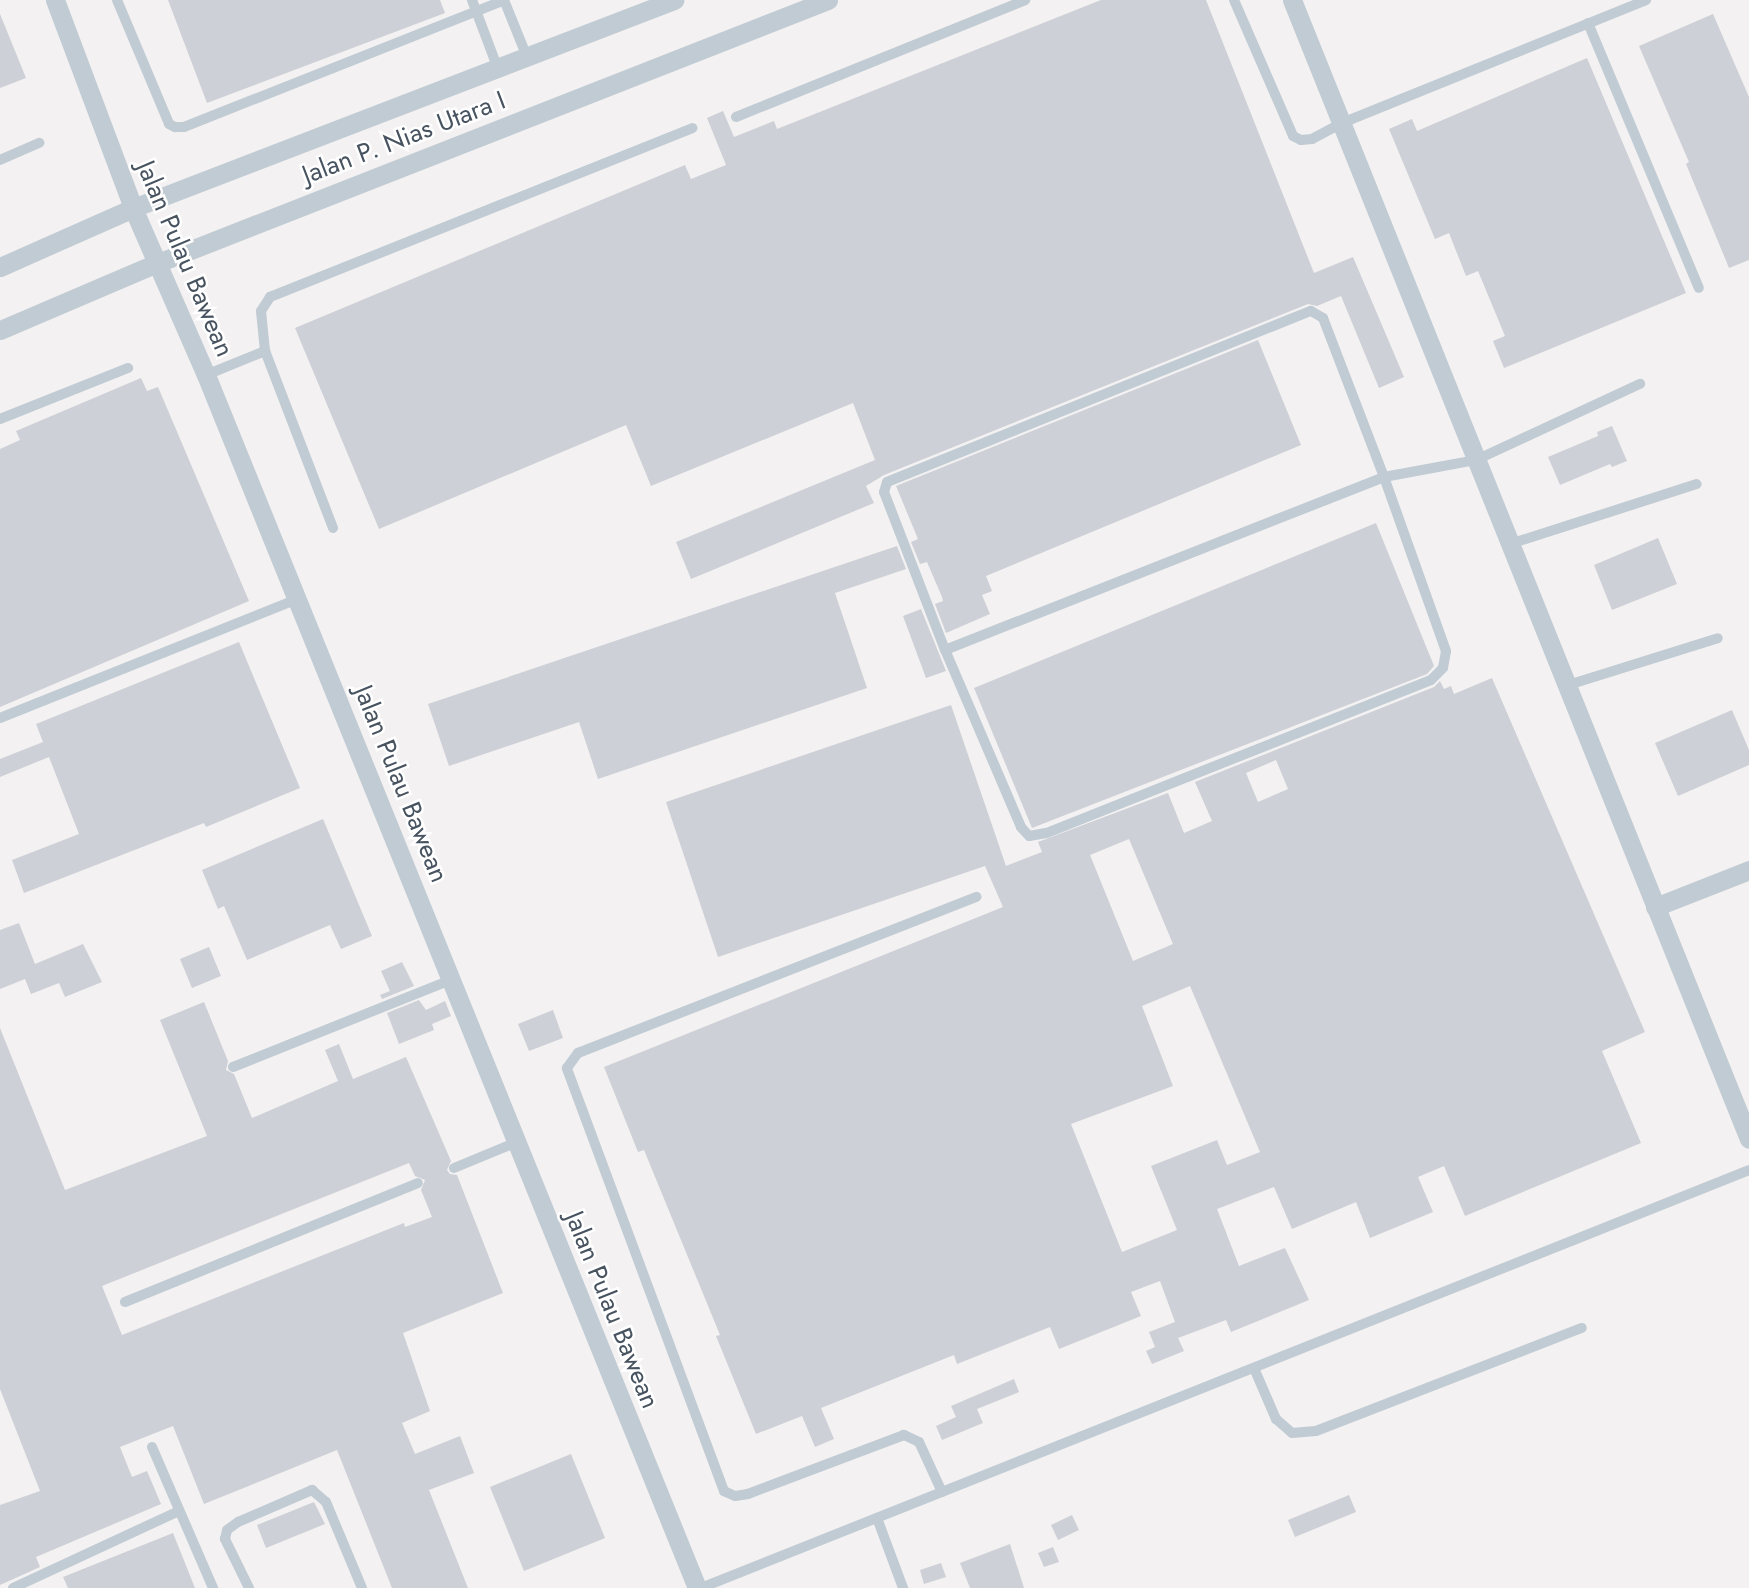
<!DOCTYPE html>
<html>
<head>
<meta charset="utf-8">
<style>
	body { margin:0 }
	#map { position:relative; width:1749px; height:1588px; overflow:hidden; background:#f3f1f1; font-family:Jost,sans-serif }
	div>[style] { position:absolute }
	.building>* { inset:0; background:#cdd0d6 }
	.service>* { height:10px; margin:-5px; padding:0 5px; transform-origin:5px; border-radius:5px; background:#c1cbd3 }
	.minor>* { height:19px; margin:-9.5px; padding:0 9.5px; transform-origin:9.5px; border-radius:9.5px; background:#c1cbd3 }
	span { translate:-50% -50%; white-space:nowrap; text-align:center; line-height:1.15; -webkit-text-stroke:5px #fff; paint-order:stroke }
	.street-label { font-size:26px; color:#485360 }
</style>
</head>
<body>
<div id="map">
	<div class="building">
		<i style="clip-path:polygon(168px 0,440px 0,445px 13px,207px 103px)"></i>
		<i style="clip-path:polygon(1101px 0,1206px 0,1314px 273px,1353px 257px,1404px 377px,1379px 388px,1341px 296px,1317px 306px,1308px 304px,884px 475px,866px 486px,874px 503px,691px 579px,676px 542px,875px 460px,853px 403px,651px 486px,626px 425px,379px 529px,295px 328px,685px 165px,691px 179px,726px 165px,707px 118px,723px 111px,734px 137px,774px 121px,777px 129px)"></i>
		<i style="clip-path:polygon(0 14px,26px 78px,0 88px)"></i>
		<i style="clip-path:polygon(1713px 14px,1749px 97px,1749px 260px,1729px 268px,1686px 164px,1689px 162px,1639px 46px)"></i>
		<i style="clip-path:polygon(1587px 58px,1686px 293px,1504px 368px,1493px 341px,1505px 336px,1478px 271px,1466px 276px,1449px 233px,1435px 239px,1389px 129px,1412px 119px,1417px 131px)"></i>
		<i style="clip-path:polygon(1258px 340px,1301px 445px,986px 576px,992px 591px,982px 595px,990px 614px,946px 633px,935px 604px,943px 601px,942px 597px,927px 562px,920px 564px,911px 542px,918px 539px,896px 486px)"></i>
		<i style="clip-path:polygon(141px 378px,147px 391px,158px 387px,249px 601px,0 707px,0 449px,20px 440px,16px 431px)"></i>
		<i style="clip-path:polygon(1612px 426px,1627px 461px,1612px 467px,1610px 464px,1560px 485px,1548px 457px,1598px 436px,1597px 432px)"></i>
		<i style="clip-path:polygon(1376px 523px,1434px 666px,1427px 674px,1032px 828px,974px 688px)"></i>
		<i style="clip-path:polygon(1658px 538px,1677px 584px,1612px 610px,1594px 565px)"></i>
		<i style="clip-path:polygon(897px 546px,906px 569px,835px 593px,867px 688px,598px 779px,579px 722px,449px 766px,428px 704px)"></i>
		<i style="clip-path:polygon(921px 609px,946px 671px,926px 678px,903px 616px)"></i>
		<i style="clip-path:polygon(239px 642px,300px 788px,206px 827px,204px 823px,24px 893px,12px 860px,79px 834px,49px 757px,0 777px,0 759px,43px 742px,36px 724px)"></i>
		<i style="clip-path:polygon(evenodd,1492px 678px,1645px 1032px,1602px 1051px,1641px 1143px,1465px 1216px,1444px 1166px,1418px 1177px,1433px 1212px,1370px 1238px,1356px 1202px,1292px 1229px,1274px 1187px,1217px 1209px,1239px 1266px,1285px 1248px,1309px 1300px,1231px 1332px,1226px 1320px,1178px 1338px,1184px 1351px,1152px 1364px,1146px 1351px,1155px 1347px,1149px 1332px,1175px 1322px,1160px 1281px,1131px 1292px,1141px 1316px,1059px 1349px,1050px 1327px,957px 1364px,954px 1355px,821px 1408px,834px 1439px,815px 1447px,802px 1416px,756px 1434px,716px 1336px,720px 1335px,644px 1150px,638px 1152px,604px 1067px,1003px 907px,985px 866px,718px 957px,666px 802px,951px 705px,1006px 866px,1042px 852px,1038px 842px,1168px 793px,1184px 833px,1212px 821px,1195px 782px,1434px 687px,1440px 681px,1444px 689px,1451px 686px,1454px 694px,1492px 678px,1276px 760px,1288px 789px,1258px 802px,1246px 773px,1276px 760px,1492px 678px,1129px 839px,1173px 944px,1133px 961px,1090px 855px,1129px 839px,1492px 678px,1190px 986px,1260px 1152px,1227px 1165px,1217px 1140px,1151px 1166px,1177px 1230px,1122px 1252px,1071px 1124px,1173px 1086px,1142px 1006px,1190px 986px)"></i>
		<i style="clip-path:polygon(1732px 710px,1749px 750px,1749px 765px,1678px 796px,1655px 743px)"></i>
		<i style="clip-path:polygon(323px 819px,372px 936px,341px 949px,330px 925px,247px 960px,224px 906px,218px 909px,202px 870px)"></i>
		<i style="clip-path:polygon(19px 923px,35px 964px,83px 944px,102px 982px,65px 997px,59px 983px,31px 994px,25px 979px,0 989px,0 930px)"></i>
		<i style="clip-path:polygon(209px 947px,221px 976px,192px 988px,180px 959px)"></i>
		<i style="clip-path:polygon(402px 962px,414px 986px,382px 999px,380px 995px,390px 991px,381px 971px)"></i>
		<i style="clip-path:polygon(419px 1000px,426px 1010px,445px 1001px,451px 1016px,432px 1024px,434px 1030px,399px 1044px,387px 1013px)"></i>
		<i style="clip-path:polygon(evenodd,204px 1002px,228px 1061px,226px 1070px,234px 1074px,252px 1118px,338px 1081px,325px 1050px,339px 1044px,353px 1079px,406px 1057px,451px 1161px,447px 1170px,450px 1174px,457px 1175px,503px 1293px,403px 1333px,430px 1411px,402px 1423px,415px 1454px,460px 1436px,474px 1473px,429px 1490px,468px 1588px,392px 1588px,337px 1450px,204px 1504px,173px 1426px,120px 1447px,132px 1477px,147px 1471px,161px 1504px,36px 1557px,40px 1567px,0 1585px,0 1505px,40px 1491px,0 1389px,0 1028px,65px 1190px,207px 1136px,160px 1020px,204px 1002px,409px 1163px,415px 1176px,425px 1180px,421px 1190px,432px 1217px,405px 1227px,404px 1223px,122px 1335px,102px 1286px,409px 1163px)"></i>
		<i style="clip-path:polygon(553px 1010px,563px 1038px,529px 1051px,518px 1024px)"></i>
		<i style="clip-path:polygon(1014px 1379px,1019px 1392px,977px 1409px,983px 1423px,942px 1440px,936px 1426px,956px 1417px,951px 1406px)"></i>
		<i style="clip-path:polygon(571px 1454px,605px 1538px,524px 1571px,490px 1487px)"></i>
		<i style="clip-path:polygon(1349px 1495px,1356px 1512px,1295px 1537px,1288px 1520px)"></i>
		<i style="clip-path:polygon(314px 1502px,325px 1524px,266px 1548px,257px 1525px)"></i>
		<i style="clip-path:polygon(1072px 1515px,1079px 1530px,1058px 1540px,1051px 1525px)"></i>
		<i style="clip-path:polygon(173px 1533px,195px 1588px,68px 1588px,63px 1577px)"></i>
		<i style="clip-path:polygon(1010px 1544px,1024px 1588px,970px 1588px,960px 1563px)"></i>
		<i style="clip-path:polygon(1053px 1547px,1059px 1562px,1044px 1567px,1038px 1553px)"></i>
		<i style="clip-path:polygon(941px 1563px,946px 1577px,924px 1584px,920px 1570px)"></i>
	</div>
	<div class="service">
		<i style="left:117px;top:0;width:134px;rotate:67.2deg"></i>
		<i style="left:169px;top:124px;width:7px;rotate:27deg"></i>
		<i style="left:175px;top:127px;width:9px"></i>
		<i style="left:184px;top:127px;width:344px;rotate:-21.6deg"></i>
		<i style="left:504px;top:0;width:61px;rotate:68deg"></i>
		<i style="left:472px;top:0;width:71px;rotate:69.3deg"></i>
		<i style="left:1234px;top:0;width:148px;rotate:66.5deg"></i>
		<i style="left:1293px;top:136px;width:9px;rotate:27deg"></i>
		<i style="left:1301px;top:140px;width:11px;rotate:-5deg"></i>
		<i style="left:1312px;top:139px;width:34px;rotate:-28deg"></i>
		<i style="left:1342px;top:123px;width:328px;rotate:-22deg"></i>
		<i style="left:1588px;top:23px;width:287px;rotate:67.3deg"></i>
		<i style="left:736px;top:117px;width:312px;rotate:-22deg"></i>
		<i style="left:0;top:160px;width:43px;rotate:-23.6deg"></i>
		<i style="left:206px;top:375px;width:64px;rotate:-22.1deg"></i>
		<i style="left:0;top:419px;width:138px;rotate:-21.7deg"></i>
		<i style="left:333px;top:528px;width:190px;rotate:-111deg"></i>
		<i style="left:265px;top:351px;width:40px;rotate:-95.7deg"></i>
		<i style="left:261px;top:311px;width:17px;rotate:-57deg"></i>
		<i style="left:270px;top:297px;width:455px;rotate:-21.8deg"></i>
		<i style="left:1510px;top:544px;width:196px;rotate:-17.8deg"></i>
		<i style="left:945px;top:650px;width:169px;rotate:-111.1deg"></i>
		<i style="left:884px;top:492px;width:10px;rotate:-73deg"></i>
		<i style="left:887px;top:482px;width:457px;rotate:-22deg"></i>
		<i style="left:1311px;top:311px;width:14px;rotate:30deg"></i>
		<i style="left:1323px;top:318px;width:170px;rotate:69deg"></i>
		<i style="left:1384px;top:477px;width:185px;rotate:70.4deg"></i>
		<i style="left:1446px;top:651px;width:17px;rotate:100deg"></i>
		<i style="left:1443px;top:668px;width:17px;rotate:135deg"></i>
		<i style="left:1431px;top:680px;width:414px;rotate:158.3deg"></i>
		<i style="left:1046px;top:833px;width:17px;rotate:170deg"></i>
		<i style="left:1029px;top:836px;width:12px;rotate:-132deg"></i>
		<i style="left:1021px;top:827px;width:193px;rotate:-113.2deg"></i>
		<i style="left:945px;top:650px;width:472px;rotate:-21.5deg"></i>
		<i style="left:1384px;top:477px;width:94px;rotate:-10.5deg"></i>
		<i style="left:1476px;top:460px;width:181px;rotate:-24.9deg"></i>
		<i style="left:1565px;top:686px;width:160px;rotate:-17.4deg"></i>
		<i style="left:0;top:718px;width:320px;rotate:-21.8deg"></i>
		<i style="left:233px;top:1067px;width:234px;rotate:-21.8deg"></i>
		<i style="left:454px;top:1168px;width:68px;rotate:-22.4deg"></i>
		<i style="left:125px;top:1302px;width:316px;rotate:-22.1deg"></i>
		<i style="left:1254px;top:1368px;width:56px;rotate:66.7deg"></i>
		<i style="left:1276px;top:1419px;width:21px;rotate:41deg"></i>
		<i style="left:1292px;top:1433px;width:24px;rotate:-5deg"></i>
		<i style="left:1316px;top:1431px;width:285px;rotate:-21.2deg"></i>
		<i style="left:152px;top:1447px;width:154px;rotate:66.6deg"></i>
		<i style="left:942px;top:1492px;width:55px;rotate:-114.7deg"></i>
		<i style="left:919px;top:1442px;width:17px;rotate:-155deg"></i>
		<i style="left:904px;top:1435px;width:167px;rotate:159.3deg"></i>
		<i style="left:748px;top:1494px;width:13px;rotate:171deg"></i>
		<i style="left:735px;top:1496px;width:12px;rotate:-156deg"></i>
		<i style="left:724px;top:1491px;width:451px;rotate:-110.4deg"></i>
		<i style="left:567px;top:1068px;width:19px;rotate:-54deg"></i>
		<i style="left:578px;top:1053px;width:428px;rotate:-21.4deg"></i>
		<i style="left:877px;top:1518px;width:75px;rotate:69.6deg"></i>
		<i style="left:13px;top:1588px;width:183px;rotate:-24.9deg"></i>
		<i style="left:249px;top:1588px;width:55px;rotate:-116.1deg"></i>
		<i style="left:225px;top:1539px;width:9px;rotate:-77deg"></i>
		<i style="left:227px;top:1530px;width:14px;rotate:-36deg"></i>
		<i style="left:238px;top:1522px;width:81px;rotate:-23.4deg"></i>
		<i style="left:312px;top:1490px;width:18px;rotate:41deg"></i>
		<i style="left:326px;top:1502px;width:93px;rotate:67.3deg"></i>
		<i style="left:701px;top:1588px;width:1128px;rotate:-21.74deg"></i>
	</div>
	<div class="minor">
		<i style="left:55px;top:0;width:222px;rotate:69.4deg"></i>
		<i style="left:133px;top:208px;width:182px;rotate:66.4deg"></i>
		<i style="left:206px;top:375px;width:1309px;rotate:67.96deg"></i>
		<i style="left:1292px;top:0;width:1227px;rotate:68.14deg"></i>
		<i style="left:0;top:267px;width:145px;rotate:-23.9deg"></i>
		<i style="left:133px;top:208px;width:580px;rotate:-21.03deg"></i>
		<i style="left:0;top:330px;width:168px;rotate:-23.1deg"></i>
		<i style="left:155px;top:264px;width:723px;rotate:-21.42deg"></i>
		<i style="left:1655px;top:907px;width:101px;rotate:-21.5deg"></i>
	</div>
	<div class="street-label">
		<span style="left:404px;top:138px;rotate:-21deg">Jalan P. Nias Utara I</span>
		<span style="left:185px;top:259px;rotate:67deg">Jalan Pulau Bawean</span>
		<span style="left:401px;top:784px;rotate:68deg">Jalan Pulau Bawean</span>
		<span style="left:612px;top:1310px;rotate:68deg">Jalan Pulau Bawean</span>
	</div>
</div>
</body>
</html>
